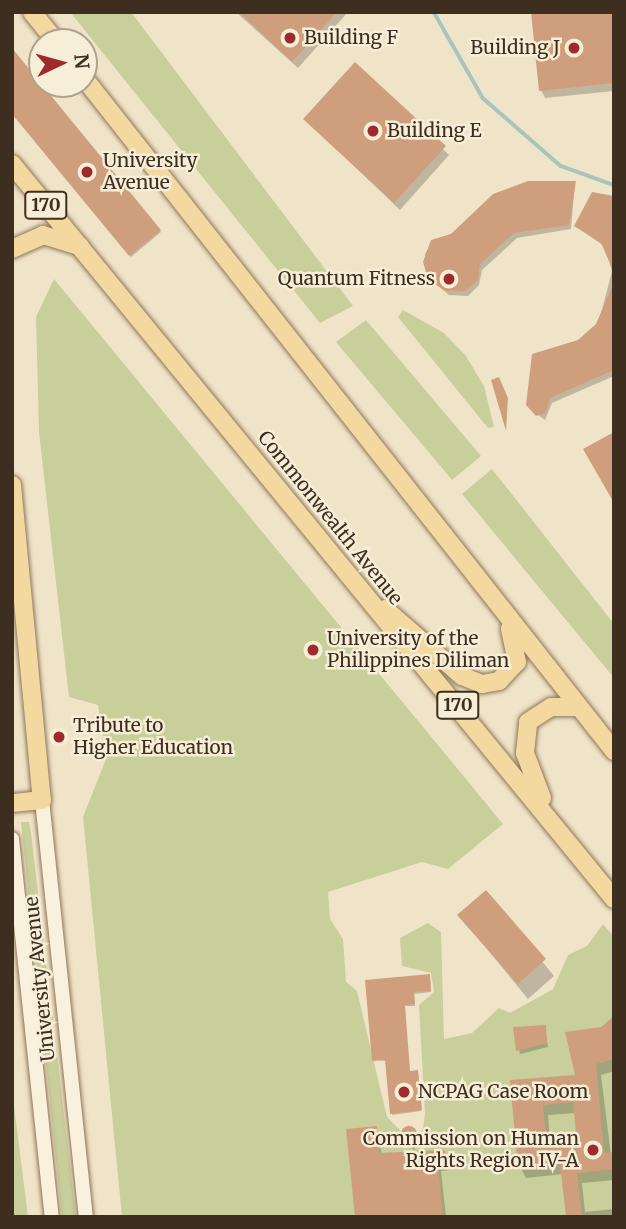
<!DOCTYPE html>
<html>
<head>
<meta charset="utf-8">
<style>
	body { margin:0 }
	#map { position:relative; width:626px; height:1229px; overflow:hidden; background:#f0e4c8; font-family:Merriweather,serif }
	div>[style] { position:absolute }
	.green>* { inset:0; background:#c9cf9b }
	.shadow>* { inset:0; background:#0003 }
	.stream>* { height:3.5px; margin:-1.75px; padding:0 1.75px; transform-origin:1.75px; border-radius:1.75px; background:#a9c4bc }
	.building>* { inset:0; background:#cf9f7d }
	.round { border-radius:50% }
	.roads { filter:drop-shadow(0 0 2px #8d765c) drop-shadow(0 0 2px #8d765c) }
	.minor>* { height:14px; margin:-7px; padding:0 7px; transform-origin:7px; border-radius:7px; background:#faf1dc }
	.major>* { height:18px; margin:-9px; padding:0 9px; transform-origin:9px; border-radius:9px; background:#f3d9a0 }
	.dots>* { width:19px; height:19px; translate:-50% -50%; box-sizing:border-box; border:4px solid #f7eed8; border-radius:50% }
	span { translate:-50% -50%; white-space:nowrap; text-align:center; line-height:1.15; -webkit-text-stroke:5px #f7eed8; paint-order:stroke }
	.shield-label span { padding:2px 5px; background:#f7eed8; border:2px solid; border-radius:5px; -webkit-text-stroke-width:0 }
	.shield-label { font-size:18px; color:#3d2e20; font-weight:700 }
	.poi-label { font-size:19px; color:#3d2e20 }
	.left { translate:0 -50%; text-align:left }
	.right { translate:-100% -50%; text-align:right }
	.street-label { font-size:19px; color:#3d2e20 }
	.frame { position:absolute; inset:0; border:14px solid #3d2e20; pointer-events:none }
	.north { position:absolute; left:28px; top:28px; width:70px; height:70px; box-sizing:border-box; background:#f7eed8; border:2px solid #ada18e; border-radius:50%; rotate:85deg; font-size:19px; font-weight:700; line-height:28px; text-align:center; color:#3d2e20 }
	.north::after { content:''; display:block; margin:auto; width:24px; height:32px; background:#9e2a2b; clip-path:polygon(50% 0,100% 100%,50% 72%,0 100%) }
</style>
</head>
<body>
<div id="map">
	<div class="green">
		<i style="clip-path:polygon(70px 12px,131px 12px,353px 306px,320px 323px)"></i>
		<i style="clip-path:polygon(54px 279px,503px 824px,448px 869px,422px 862px,328px 892px,330px 919px,343px 939px,346px 982px,357px 991px,387px 1117px,411px 1141px,423px 1129px,425px 1114px,419px 1005px,434px 992px,431px 973px,402px 966px,400px 938px,428px 923px,441px 932px,444px 1039px,472px 1033px,499px 1008px,510px 1013px,553px 989px,568px 955px,587px 946px,603px 924px,614px 937px,614px 1217px,122px 1217px,83px 817px,106px 759px,98px 705px,69px 697px,39px 432px,36px 317px)"></i>
		<i style="clip-path:polygon(403px 310px,444px 333px,466px 356px,484px 386px,494px 427px,488px 428px,398px 317px)"></i>
		<i style="clip-path:polygon(366px 320px,481px 456px,452px 480px,336px 342px)"></i>
		<i style="clip-path:polygon(492px 469px,614px 624px,614px 678px,462px 494px)"></i>
		<i style="clip-path:polygon(21px 822px,29px 822px,31px 833px,76px 1217px,62px 1217px)"></i>
		<i style="clip-path:polygon(12px 1090px,28px 1217px,12px 1217px)"></i>
	</div>
	<div class="shadow">
		<i style="clip-path:polygon(236px 12px,348px 12px,298px 68px)"></i>
		<i style="clip-path:polygon(614px 12px,614px 91px,545px 98px,541px 90px)"></i>
		<i style="clip-path:polygon(12px 51px,161px 232px,131px 257px,12px 113px)"></i>
		<i style="clip-path:polygon(355px 65px,449px 155px,400px 210px,305px 119px)"></i>
		<i style="clip-path:polygon(575px 183px,571px 229px,517px 238px,482px 270px,479px 285px,468px 296px,449px 295px,430px 278px,425px 254px,433px 241px)"></i>
		<i style="clip-path:polygon(614px 201px,614px 376px,552px 403px,545px 420px,531px 410px,567px 348px,598px 325px,612px 271px,604px 246px,576px 226px)"></i>
		<i style="clip-path:polygon(486px 892px,554px 976px,528px 999px,459px 915px)"></i>
		<i style="clip-path:polygon(430px 978px,431px 992px,414px 994px,415px 1006px,404px 1006px,410px 1073px,418px 1073px,421px 1111px,392px 1115px,386px 1061px,373px 1060px,367px 981px)"></i>
		<i style="clip-path:polygon(evenodd,614px 1018px,614px 1071px,601px 1075px,614px 1180px,582px 1183px,585px 1212px,614px 1209px,614px 1217px,567px 1217px,563px 1174px,526px 1178px,520px 1167px,512px 1082px,577px 1076px,614px 1018px,576px 1113px,578px 1136px,550px 1139px,548px 1115px,576px 1113px)"></i>
		<i style="clip-path:polygon(545px 1027px,548px 1047px,520px 1054px,515px 1029px)"></i>
		<i style="clip-path:polygon(408px 1125px,418px 1138px,414px 1151px,403px 1134px)"></i>
		<i style="clip-path:polygon(376px 1128px,382px 1155px,444px 1151px,450px 1170px,441px 1171px,446px 1217px,356px 1217px)"></i>
	</div>
	<div class="stream">
		<i style="left:434px;top:12px;width:99px;rotate:60.3deg"></i>
		<i style="left:483px;top:98px;width:103px;rotate:41.1deg"></i>
		<i style="left:561px;top:166px;width:56px;rotate:19.7deg"></i>
	</div>
	<div class="building">
		<i style="clip-path:polygon(239px 12px,337px 12px,292px 62px)"></i>
		<i style="clip-path:polygon(531px 12px,614px 12px,614px 83px,539px 91px)"></i>
		<i style="clip-path:polygon(12px 48px,161px 230px,129px 256px,12px 114px)"></i>
		<i style="clip-path:polygon(355px 62px,446px 146px,394px 203px,303px 119px)"></i>
		<i style="clip-path:polygon(528px 181px,576px 181px,569px 225px,514px 233px,480px 264px,478px 280px,465px 291px,445px 291px,428px 279px,423px 262px,431px 240px,451px 234px,493px 194px)"></i>
		<i style="clip-path:polygon(592px 192px,614px 196px,614px 272px,601px 243px,574px 226px)"></i>
		<i style="clip-path:polygon(614px 282px,614px 370px,550px 398px,546px 413px,536px 416px,526px 405px,532px 354px,578px 340px,596px 324px)"></i>
		<i style="clip-path:polygon(499px 377px,508px 398px,506px 431px,491px 380px)"></i>
		<i style="clip-path:polygon(614px 432px,614px 503px,583px 449px)"></i>
		<i style="clip-path:polygon(486px 890px,546px 959px,518px 984px,457px 915px)"></i>
		<i style="clip-path:polygon(430px 974px,431px 991px,414px 992px,415px 1004px,405px 1005px,410px 1071px,418px 1070px,422px 1110px,390px 1114px,385px 1060px,372px 1061px,365px 980px)"></i>
		<i style="clip-path:polygon(evenodd,614px 1016px,614px 1059px,596px 1064px,604px 1153px,614px 1152px,614px 1169px,577px 1173px,582px 1217px,566px 1217px,560px 1164px,518px 1168px,510px 1080px,575px 1075px,565px 1032px,601px 1027px,614px 1016px,573px 1102px,576px 1135px,546px 1137px,543px 1105px,573px 1102px)"></i>
		<i style="clip-path:polygon(546px 1025px,547px 1043px,516px 1051px,513px 1027px)"></i>
		<i class="round" style="left:401px;top:1126px;width:16px;height:16px"></i>
		<i style="clip-path:polygon(377px 1126px,379px 1153px,445px 1150px,447px 1163px,438px 1164px,443px 1217px,355px 1217px,346px 1129px)"></i>
	</div>
	<div class="roads">
		<div class="minor">
			<i style="left:42px;top:800px;width:419px;rotate:84deg"></i>
			<i style="left:12px;top:839px;width:380px;rotate:84deg"></i>
		</div>
		<div class="major">
			<i style="left:32px;top:12px;width:38px;rotate:51deg"></i>
			<i style="left:84px;top:78px;width:857px;rotate:51.78deg"></i>
			<i style="left:12px;top:164px;width:950px;rotate:50.68deg"></i>
			<i style="left:12px;top:249px;width:34px;rotate:-24deg"></i>
			<i style="left:43px;top:235px;width:39px;rotate:17deg"></i>
			<i style="left:12px;top:485px;width:316px;rotate:84.6deg"></i>
			<i style="left:42px;top:800px;width:30px;rotate:174deg"></i>
			<i style="left:385px;top:609px;width:102px;rotate:41deg"></i>
			<i style="left:462px;top:676px;width:22px;rotate:22deg"></i>
			<i style="left:482px;top:684px;width:17px;rotate:-10deg"></i>
			<i style="left:499px;top:681px;width:26px;rotate:-47deg"></i>
			<i style="left:517px;top:662px;width:34px;rotate:-102deg"></i>
			<i style="left:542px;top:798px;width:48px;rotate:-110.7deg"></i>
			<i style="left:525px;top:753px;width:31px;rotate:-84deg"></i>
			<i style="left:528px;top:722px;width:27px;rotate:-33deg"></i>
			<i style="left:551px;top:707px;width:26px"></i>
		</div>
	</div>
	<div class="dots">
		<i style="left:290px;top:38px;background:#9e2a2b"></i>
		<i style="left:574px;top:48px;background:#9e2a2b"></i>
		<i style="left:373px;top:131px;background:#9e2a2b"></i>
		<i style="left:87px;top:172px;background:#9e2a2b"></i>
		<i style="left:449px;top:279px;background:#9e2a2b"></i>
		<i style="left:313px;top:650px;background:#9e2a2b"></i>
		<i style="left:59px;top:737px;background:#9e2a2b"></i>
		<i style="left:404px;top:1092px;background:#9e2a2b"></i>
		<i style="left:593px;top:1150px;background:#9e2a2b"></i>
	</div>
	<div class="shield-label">
		<span style="left:46px;top:205px">170</span>
		<span style="left:458px;top:705px">170</span>
	</div>
	<div class="poi-label">
		<span class="left" style="left:304px;top:38px">Building F</span>
		<span class="right" style="left:560px;top:48px">Building J</span>
		<span class="left" style="left:387px;top:131px">Building E</span>
		<span class="left" style="left:103px;top:172px">University<br>Avenue</span>
		<span class="right" style="left:435px;top:279px">Quantum Fitness</span>
		<span class="left" style="left:327px;top:650px">University of the<br>Philippines Diliman</span>
		<span class="left" style="left:73px;top:737px">Tribute to<br>Higher Education</span>
		<span class="left" style="left:418px;top:1092px">NCPAG Case Room</span>
		<span class="right" style="left:579px;top:1150px">Commission on Human<br>Rights Region IV-A</span>
	</div>
	<div class="street-label">
		<span style="left:330px;top:518px;rotate:51deg">Commonwealth Avenue</span>
		<span style="left:40px;top:979px;rotate:-96deg">University Avenue</span>
	</div>
	<div class="frame"></div>
	<div class="north">N</div>
</div>
</body>
</html>
